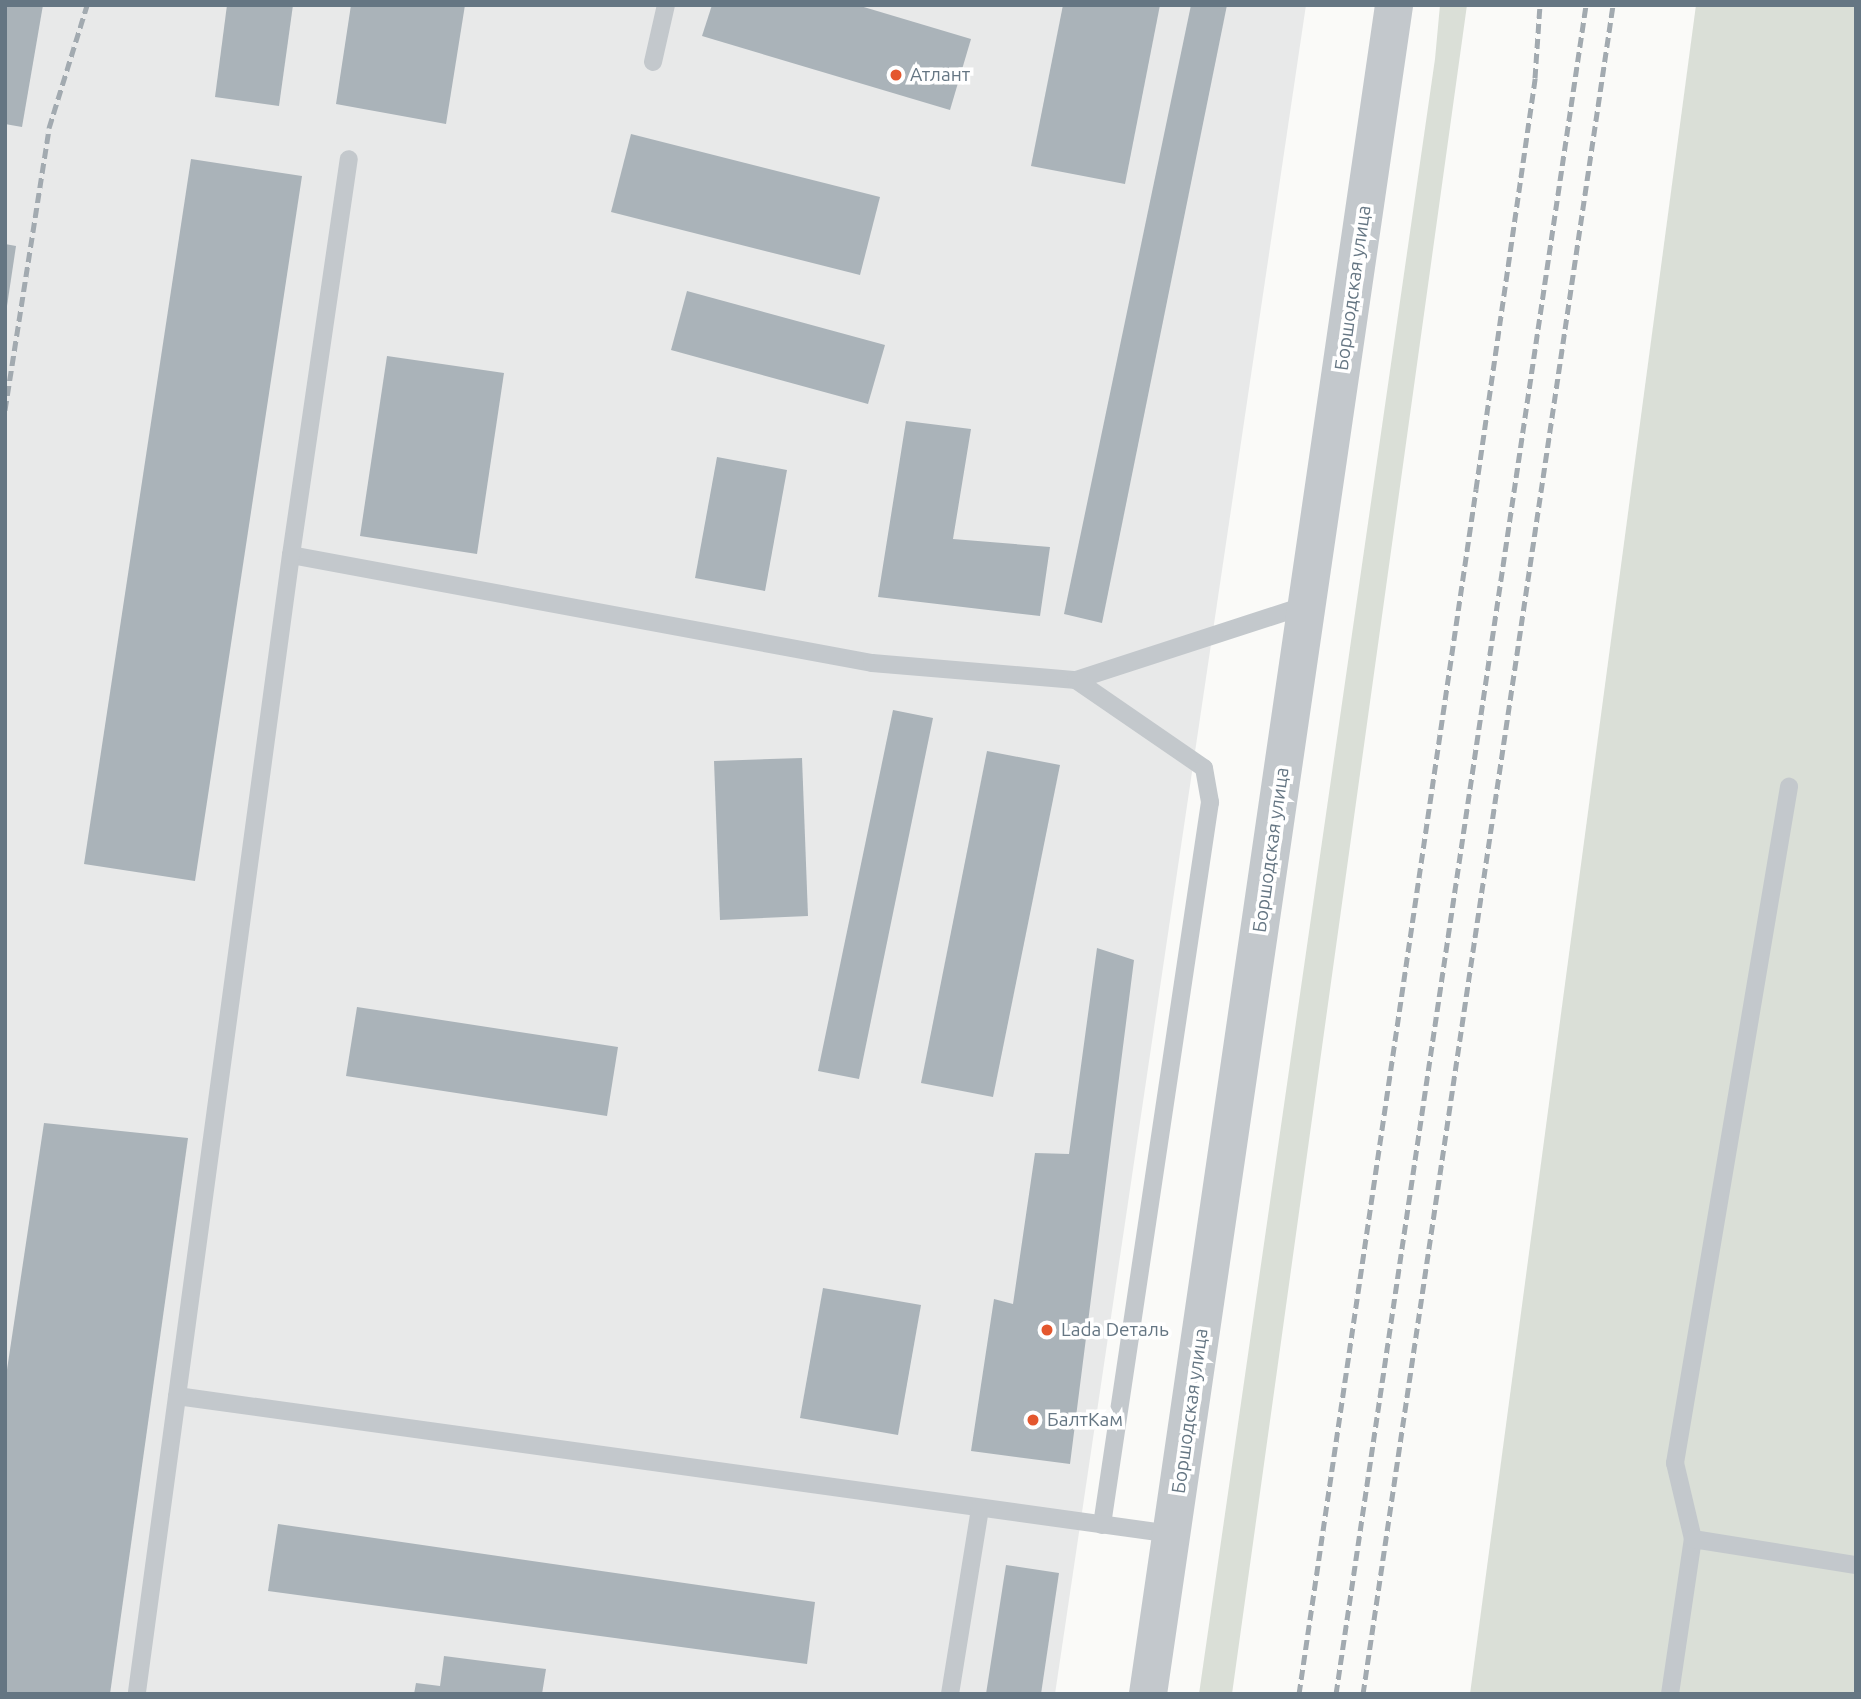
<!DOCTYPE html>
<html>
<head>
<meta charset="utf-8">
<style>
	body { margin:0 }
	#map { position:relative; width:1861px; height:1699px; overflow:hidden; background:#fafaf8; font-family:Ubuntu,sans-serif }
	div>[style] { position:absolute }
	.built>* { inset:0; background:#e8e9e9 }
	.green>* { inset:0; background:#dadfd7 }
	.building>* { inset:0; background:#aab3b9 }
	.service>* { height:18px; margin:-9px; padding:0 9px; transform-origin:9px; border-radius:9px; background:#c3c8cc }
	.tertiary>* { height:38px; margin:-19px; padding:0 19px; transform-origin:19px; border-radius:19px; background:#c3c8cc }
	.rail>* { height:5px; margin-top:-2.5px; transform-origin:0; background:repeating-linear-gradient(90deg,#a2aab0 0 10px,transparent 0 15px) }
	.dots>* { width:19px; height:19px; translate:-50% -50%; box-sizing:border-box; border:4px solid #fff; border-radius:50% }
	span { translate:-50% -50%; white-space:nowrap; text-align:center; line-height:1.15; -webkit-text-stroke:7px #fff; paint-order:stroke }
	.poi-label { font-size:19px; color:#657683 }
	.left { translate:0 -50%; text-align:left }
	.street-label { font-size:19px; color:#657683 }
	.frame { position:absolute; inset:0; border:7px solid #657683; pointer-events:none }
</style>
</head>
<body>
<div id="map">
	<div class="built">
		<i style="clip-path:polygon(5px 5px,1306px 5px,1055px 1694px,5px 1694px)"></i>
	</div>
	<div class="green">
		<i style="clip-path:polygon(1440px 5px,1467px 5px,1232px 1694px,1199px 1694px,1435px 59px)"></i>
		<i style="clip-path:polygon(1696px 5px,1856px 5px,1856px 1694px,1470px 1694px)"></i>
	</div>
	<div class="building">
		<i style="clip-path:polygon(5px 5px,43px 5px,22px 127px,5px 124px)"></i>
		<i style="clip-path:polygon(227px 5px,293px 5px,279px 106px,215px 97px)"></i>
		<i style="clip-path:polygon(351px 5px,465px 5px,446px 124px,336px 104px)"></i>
		<i style="clip-path:polygon(712px 5px,857px 5px,971px 39px,950px 110px,702px 36px)"></i>
		<i style="clip-path:polygon(1063px 5px,1160px 5px,1125px 184px,1031px 166px)"></i>
		<i style="clip-path:polygon(1191px 5px,1227px 5px,1102px 623px,1064px 614px)"></i>
		<i style="clip-path:polygon(631px 134px,880px 197px,860px 275px,611px 212px)"></i>
		<i style="clip-path:polygon(191px 159px,302px 176px,195px 881px,84px 864px)"></i>
		<i style="clip-path:polygon(5px 244px,16px 246px,7px 306px,5px 306px)"></i>
		<i style="clip-path:polygon(687px 291px,885px 345px,868px 404px,671px 350px)"></i>
		<i style="clip-path:polygon(387px 356px,504px 373px,477px 554px,360px 536px)"></i>
		<i style="clip-path:polygon(906px 421px,971px 429px,953px 539px,1050px 547px,1040px 616px,878px 597px)"></i>
		<i style="clip-path:polygon(717px 457px,787px 470px,765px 591px,695px 578px)"></i>
		<i style="clip-path:polygon(893px 710px,933px 718px,859px 1079px,818px 1071px)"></i>
		<i style="clip-path:polygon(987px 751px,1060px 765px,993px 1097px,921px 1083px)"></i>
		<i style="clip-path:polygon(802px 758px,808px 916px,720px 920px,714px 761px)"></i>
		<i style="clip-path:polygon(1097px 948px,1134px 960px,1070px 1464px,971px 1451px,994px 1299px,1013px 1304px,1035px 1153px,1069px 1154px)"></i>
		<i style="clip-path:polygon(357px 1007px,618px 1047px,607px 1116px,346px 1076px)"></i>
		<i style="clip-path:polygon(44px 1123px,188px 1138px,110px 1694px,5px 1694px,5px 1383px)"></i>
		<i style="clip-path:polygon(823px 1288px,921px 1305px,898px 1435px,800px 1418px)"></i>
		<i style="clip-path:polygon(278px 1524px,815px 1602px,807px 1664px,268px 1591px)"></i>
		<i style="clip-path:polygon(1006px 1565px,1059px 1573px,1041px 1694px,986px 1694px)"></i>
		<i style="clip-path:polygon(444px 1656px,546px 1669px,542px 1694px,414px 1694px,416px 1683px,440px 1686px)"></i>
	</div>
	<div class="service">
		<i style="left:653px;top:62px;width:58px;rotate:-77.2deg"></i>
		<i style="left:291px;top:555px;width:591px;rotate:10.53deg"></i>
		<i style="left:872px;top:663px;width:205px;rotate:4.8deg"></i>
		<i style="left:1076px;top:680px;width:243px;rotate:-18deg"></i>
		<i style="left:1076px;top:680px;width:155px;rotate:34.5deg"></i>
		<i style="left:1204px;top:768px;width:35px;rotate:80deg"></i>
		<i style="left:1210px;top:802px;width:731px;rotate:98.5deg"></i>
		<i style="left:177px;top:1396px;width:1005px;rotate:7.9deg"></i>
		<i style="left:1693px;top:1539px;width:78px;rotate:-103.3deg"></i>
		<i style="left:1675px;top:1463px;width:686px;rotate:-80.43deg"></i>
		<i style="left:137px;top:1692px;width:1147px;rotate:-82.29deg"></i>
		<i style="left:291px;top:555px;width:400px;rotate:-81.7deg"></i>
		<i style="left:950px;top:1694px;width:188px;rotate:-80.8deg"></i>
		<i style="left:1670px;top:1694px;width:157px;rotate:-81.6deg"></i>
		<i style="left:1693px;top:1539px;width:165px;rotate:9.1deg"></i>
	</div>
	<div class="tertiary">
		<i style="left:1148px;top:1694px;width:1707px;rotate:-81.71deg"></i>
	</div>
	<div class="rail">
		<i style="left:5px;top:410px;width:285px;rotate:-81.1deg"></i>
		<i style="left:49px;top:128px;width:129px;rotate:-72.8deg"></i>
		<i style="left:1299px;top:1694px;width:1218px;rotate:-81.64deg"></i>
		<i style="left:1476px;top:489px;width:415px;rotate:-81.8deg"></i>
		<i style="left:1535px;top:78px;width:73px;rotate:-86.1deg"></i>
		<i style="left:1336px;top:1694px;width:1707px;rotate:-81.58deg"></i>
		<i style="left:1363px;top:1694px;width:1707px;rotate:-81.58deg"></i>
	</div>
	<div class="dots">
		<i style="left:896px;top:75px;background:#e4572e"></i>
		<i style="left:1047px;top:1330px;background:#e4572e"></i>
		<i style="left:1033px;top:1420px;background:#e4572e"></i>
	</div>
	<div class="poi-label">
		<span class="left" style="left:910px;top:75px">Атлант</span>
		<span class="left" style="left:1061px;top:1330px">Lada Dеталь</span>
		<span class="left" style="left:1047px;top:1420px">БалтКам</span>
	</div>
	<div class="street-label">
		<span style="left:1353px;top:288px;rotate:-82deg">Боршодская улица</span>
		<span style="left:1271px;top:850px;rotate:-82deg">Боршодская улица</span>
		<span style="left:1190px;top:1411px;rotate:-82deg">Боршодская улица</span>
	</div>
	<div class="frame"></div>
</div>
</body>
</html>
